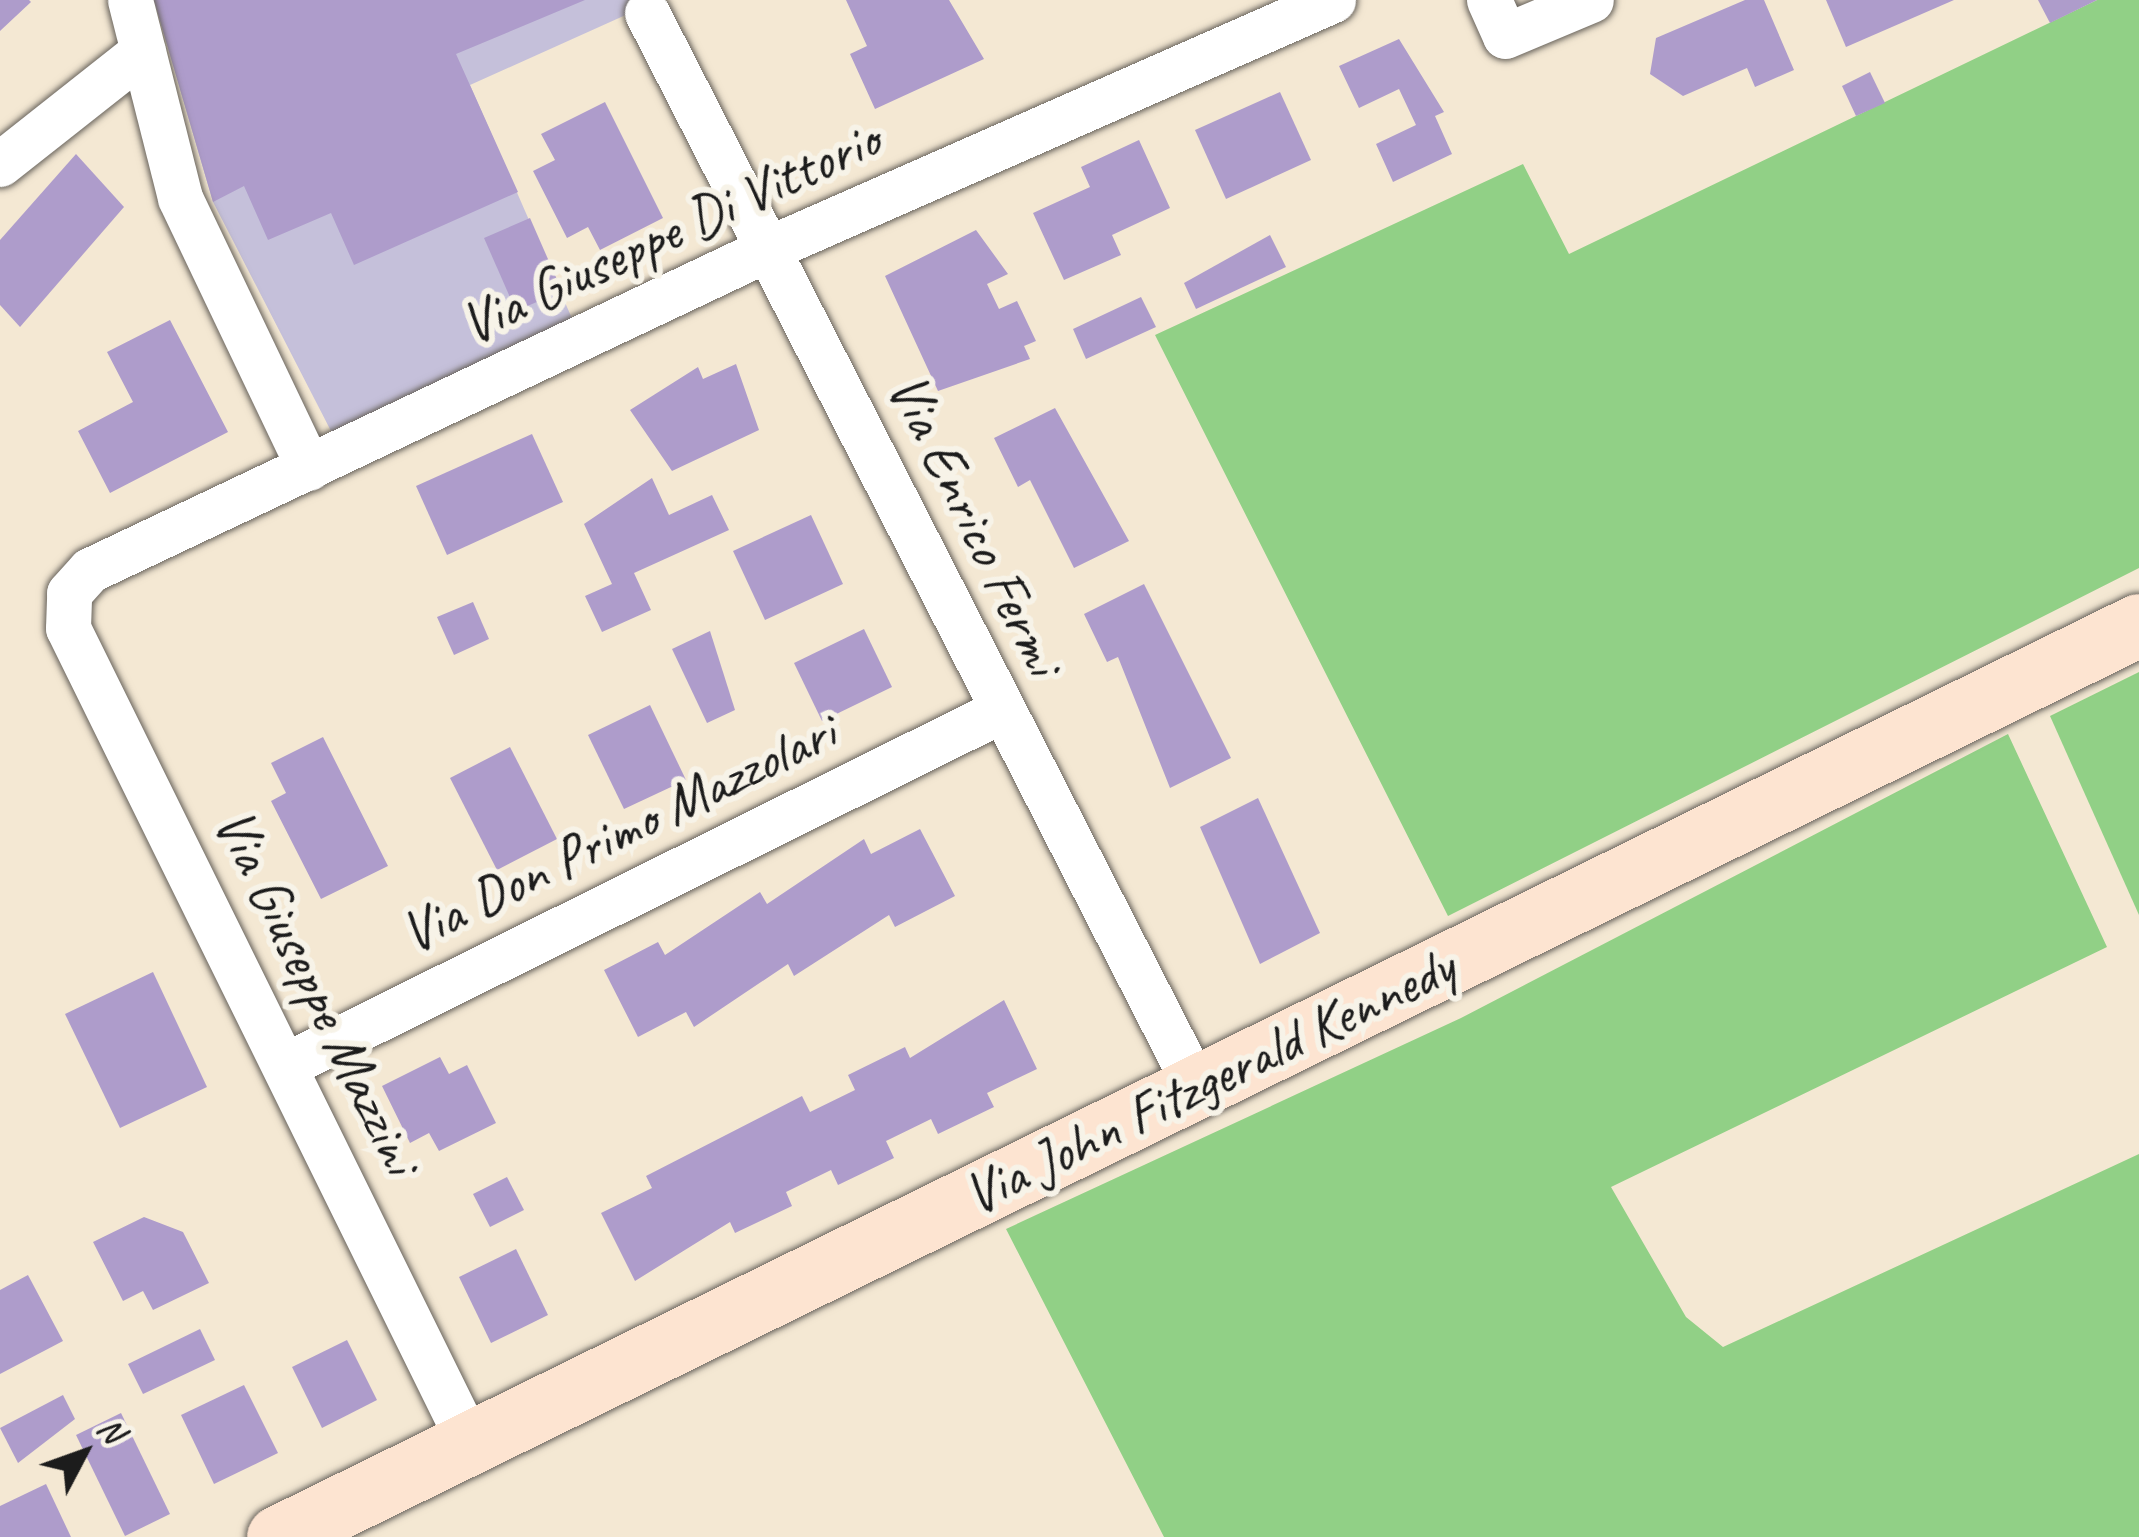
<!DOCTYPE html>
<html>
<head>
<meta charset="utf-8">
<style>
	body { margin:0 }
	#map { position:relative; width:2139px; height:1537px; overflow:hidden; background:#f4e8d3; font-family:Caveat,sans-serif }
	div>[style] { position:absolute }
	.industrial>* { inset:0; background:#c5c0da }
	.green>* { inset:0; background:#91d086 }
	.building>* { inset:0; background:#ae9ccb }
	.roads { filter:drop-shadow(0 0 3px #68635c) drop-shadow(0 0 3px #68635c) }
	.street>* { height:45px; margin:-22.5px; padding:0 22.5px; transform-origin:22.5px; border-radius:22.5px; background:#fff }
	.secondary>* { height:63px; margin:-31.5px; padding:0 31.5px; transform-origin:31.5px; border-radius:31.5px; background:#fde4d1 }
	span { translate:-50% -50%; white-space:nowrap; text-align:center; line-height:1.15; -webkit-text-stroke:12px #f7f3e8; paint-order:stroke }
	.street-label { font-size:57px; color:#1c1c1c }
	.north { position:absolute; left:24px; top:1393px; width:120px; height:120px; -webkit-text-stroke:9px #f7f3e8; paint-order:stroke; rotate:49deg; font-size:33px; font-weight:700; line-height:48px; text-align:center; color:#1c1c1c }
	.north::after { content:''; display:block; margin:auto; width:42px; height:54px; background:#1c1c1c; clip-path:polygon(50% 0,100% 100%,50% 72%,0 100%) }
</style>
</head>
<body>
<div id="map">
	<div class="industrial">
		<i style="clip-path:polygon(154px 0,659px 0,470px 85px,574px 323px,332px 433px,213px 202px)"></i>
	</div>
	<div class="green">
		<i style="clip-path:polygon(2097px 0,2139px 0,2139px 568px,1448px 916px,1155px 335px,1523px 164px,1569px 254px)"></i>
		<i style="clip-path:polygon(2139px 672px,2139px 915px,2050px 716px)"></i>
		<i style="clip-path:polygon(2008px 734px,2107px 947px,1611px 1187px,1686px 1317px,1723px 1347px,2139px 1154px,2139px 1537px,1164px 1537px,1006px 1229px,1461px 1018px)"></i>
	</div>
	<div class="building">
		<i style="clip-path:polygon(0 0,29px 0,31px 2px,0 31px)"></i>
		<i style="clip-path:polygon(154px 0,585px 0,456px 54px,518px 192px,354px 265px,331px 213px,268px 240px,244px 186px,213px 202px)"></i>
		<i style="clip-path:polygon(846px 0,949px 0,984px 59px,875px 109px,850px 54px,867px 46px)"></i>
		<i style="clip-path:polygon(1745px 0,1764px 0,1794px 70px,1755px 87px,1747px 68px,1683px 96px,1650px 74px,1656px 38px)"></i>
		<i style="clip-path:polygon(1826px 0,1954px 0,1846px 47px)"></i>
		<i style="clip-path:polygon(2038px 0,2097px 0,2050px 23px)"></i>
		<i style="clip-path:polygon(1399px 39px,1444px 112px,1435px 116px,1452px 154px,1393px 182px,1376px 144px,1416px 125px,1399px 89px,1359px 108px,1339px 66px)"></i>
		<i style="clip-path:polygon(1870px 72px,1885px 103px,1856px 116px,1842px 86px)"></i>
		<i style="clip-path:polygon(1280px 92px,1311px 160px,1226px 199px,1195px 130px)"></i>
		<i style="clip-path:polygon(605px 102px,663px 218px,600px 250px,588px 227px,567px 238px,533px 171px,555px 160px,541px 134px)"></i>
		<i style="clip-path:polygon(1139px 140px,1170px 208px,1112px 235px,1121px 255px,1064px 280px,1033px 213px,1090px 187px,1081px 167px)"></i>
		<i style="clip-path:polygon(76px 154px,124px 207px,20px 327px,0 305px,0 240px)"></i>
		<i style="clip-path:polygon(530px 218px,562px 291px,516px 311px,484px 238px)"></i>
		<i style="clip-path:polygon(976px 230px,1008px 274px,987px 284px,999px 309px,1017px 301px,1036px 341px,1024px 346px,1030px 359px,938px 391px,885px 276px)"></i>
		<i style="clip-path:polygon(1270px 235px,1286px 267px,1196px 309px,1184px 283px)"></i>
		<i style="clip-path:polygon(1141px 297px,1156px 327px,1086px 359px,1073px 329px)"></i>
		<i style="clip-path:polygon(170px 320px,228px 432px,110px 493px,78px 431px,133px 402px,107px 352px)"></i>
		<i style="clip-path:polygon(736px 364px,759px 430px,672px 471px,630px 410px,698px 367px,703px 379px)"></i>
		<i style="clip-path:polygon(1055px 408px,1129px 541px,1074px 568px,1030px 480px,1018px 487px,994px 438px)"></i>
		<i style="clip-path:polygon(532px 434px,563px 502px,447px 555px,416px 486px)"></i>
		<i style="clip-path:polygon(652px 478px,669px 515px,712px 495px,729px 530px,634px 573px,651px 610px,602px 632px,585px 596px,612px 584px,584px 524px)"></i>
		<i style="clip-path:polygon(811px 515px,843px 584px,765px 620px,733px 551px)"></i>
		<i style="clip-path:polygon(1144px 584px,1231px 758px,1170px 788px,1118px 657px,1107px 662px,1084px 614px)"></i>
		<i style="clip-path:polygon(473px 602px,489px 639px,454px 655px,437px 617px)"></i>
		<i style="clip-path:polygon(864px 629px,892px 687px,822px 721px,794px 663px)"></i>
		<i style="clip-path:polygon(710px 631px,735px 710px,707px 723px,672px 649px)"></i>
		<i style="clip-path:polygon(650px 705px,686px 780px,624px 809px,588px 735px)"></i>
		<i style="clip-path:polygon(323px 737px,388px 866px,321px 899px,271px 801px,286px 793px,271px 763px)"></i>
		<i style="clip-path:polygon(510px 747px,557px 839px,497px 870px,450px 778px)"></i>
		<i style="clip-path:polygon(1258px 798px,1320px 933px,1260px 964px,1200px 827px)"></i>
		<i style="clip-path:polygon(920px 829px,955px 896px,895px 927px,889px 915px,794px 976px,788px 964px,694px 1027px,686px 1012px,638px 1037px,604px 970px,658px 942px,665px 955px,760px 892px,767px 904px,864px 839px,871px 854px)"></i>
		<i style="clip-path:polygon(153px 972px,207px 1087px,120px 1128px,65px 1014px)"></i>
		<i style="clip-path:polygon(1004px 1000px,1037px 1069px,987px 1093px,994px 1107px,938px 1134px,931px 1119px,886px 1141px,894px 1158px,838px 1185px,831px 1170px,786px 1192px,792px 1206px,735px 1233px,730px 1222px,635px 1281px,601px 1213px,652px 1188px,646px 1176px,802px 1096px,810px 1112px,855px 1090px,848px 1075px,905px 1047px,910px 1058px)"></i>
		<i style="clip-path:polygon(440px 1057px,449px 1074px,467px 1065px,496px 1123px,439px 1151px,429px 1133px,410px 1143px,382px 1086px)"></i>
		<i style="clip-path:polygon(507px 1177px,524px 1210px,490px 1227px,473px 1194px)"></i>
		<i style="clip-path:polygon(144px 1217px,183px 1232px,209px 1283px,153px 1310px,143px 1291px,123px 1301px,93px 1242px)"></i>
		<i style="clip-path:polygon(516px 1249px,548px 1315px,491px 1343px,459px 1277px)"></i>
		<i style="clip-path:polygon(28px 1275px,63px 1341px,0 1374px,0 1290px)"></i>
		<i style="clip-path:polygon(200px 1329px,215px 1360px,143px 1394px,128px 1364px)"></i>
		<i style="clip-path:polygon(347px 1340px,377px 1400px,322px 1428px,292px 1367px)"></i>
		<i style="clip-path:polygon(244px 1385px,278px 1453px,214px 1484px,181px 1415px)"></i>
		<i style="clip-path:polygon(63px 1395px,75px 1419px,18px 1463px,0 1428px)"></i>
		<i style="clip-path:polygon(121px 1413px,170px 1514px,125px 1536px,76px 1435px)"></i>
		<i style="clip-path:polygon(46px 1484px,71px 1537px,0 1537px,0 1506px)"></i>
	</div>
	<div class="roads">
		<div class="street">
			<i style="left:130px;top:0;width:204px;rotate:75.8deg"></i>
			<i style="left:180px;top:198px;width:299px;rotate:64.5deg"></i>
			<i style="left:1489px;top:0;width:39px;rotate:66deg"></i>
			<i style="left:1505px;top:36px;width:93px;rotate:-22.7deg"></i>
			<i style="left:647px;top:13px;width:1206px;rotate:62.93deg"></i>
			<i style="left:0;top:164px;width:182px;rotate:-38.3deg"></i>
			<i style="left:290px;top:1063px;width:792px;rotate:-26.37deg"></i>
			<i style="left:469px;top:1442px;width:907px;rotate:-116.23deg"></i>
			<i style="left:68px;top:628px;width:35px;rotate:-88deg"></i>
			<i style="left:69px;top:593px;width:31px;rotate:-48deg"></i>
			<i style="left:90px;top:570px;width:755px;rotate:-25.34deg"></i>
			<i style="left:772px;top:247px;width:613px;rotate:-23.76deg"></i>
		</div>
		<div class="secondary">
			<i style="left:278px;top:1537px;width:2072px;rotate:-26.11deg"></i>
		</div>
	</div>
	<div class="street-label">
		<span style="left:670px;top:232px;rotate:-25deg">Via Giuseppe Di Vittorio</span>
		<span style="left:975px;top:524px;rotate:64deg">Via Enrico Fermi</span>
		<span style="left:618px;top:833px;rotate:-26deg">Via Don Primo Mazzolari</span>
		<span style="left:317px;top:991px;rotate:64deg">Via Giuseppe Mazzini</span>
		<span style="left:1209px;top:1081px;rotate:-26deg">Via John Fitzgerald Kennedy</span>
	</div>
	<div class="north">N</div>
</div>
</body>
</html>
